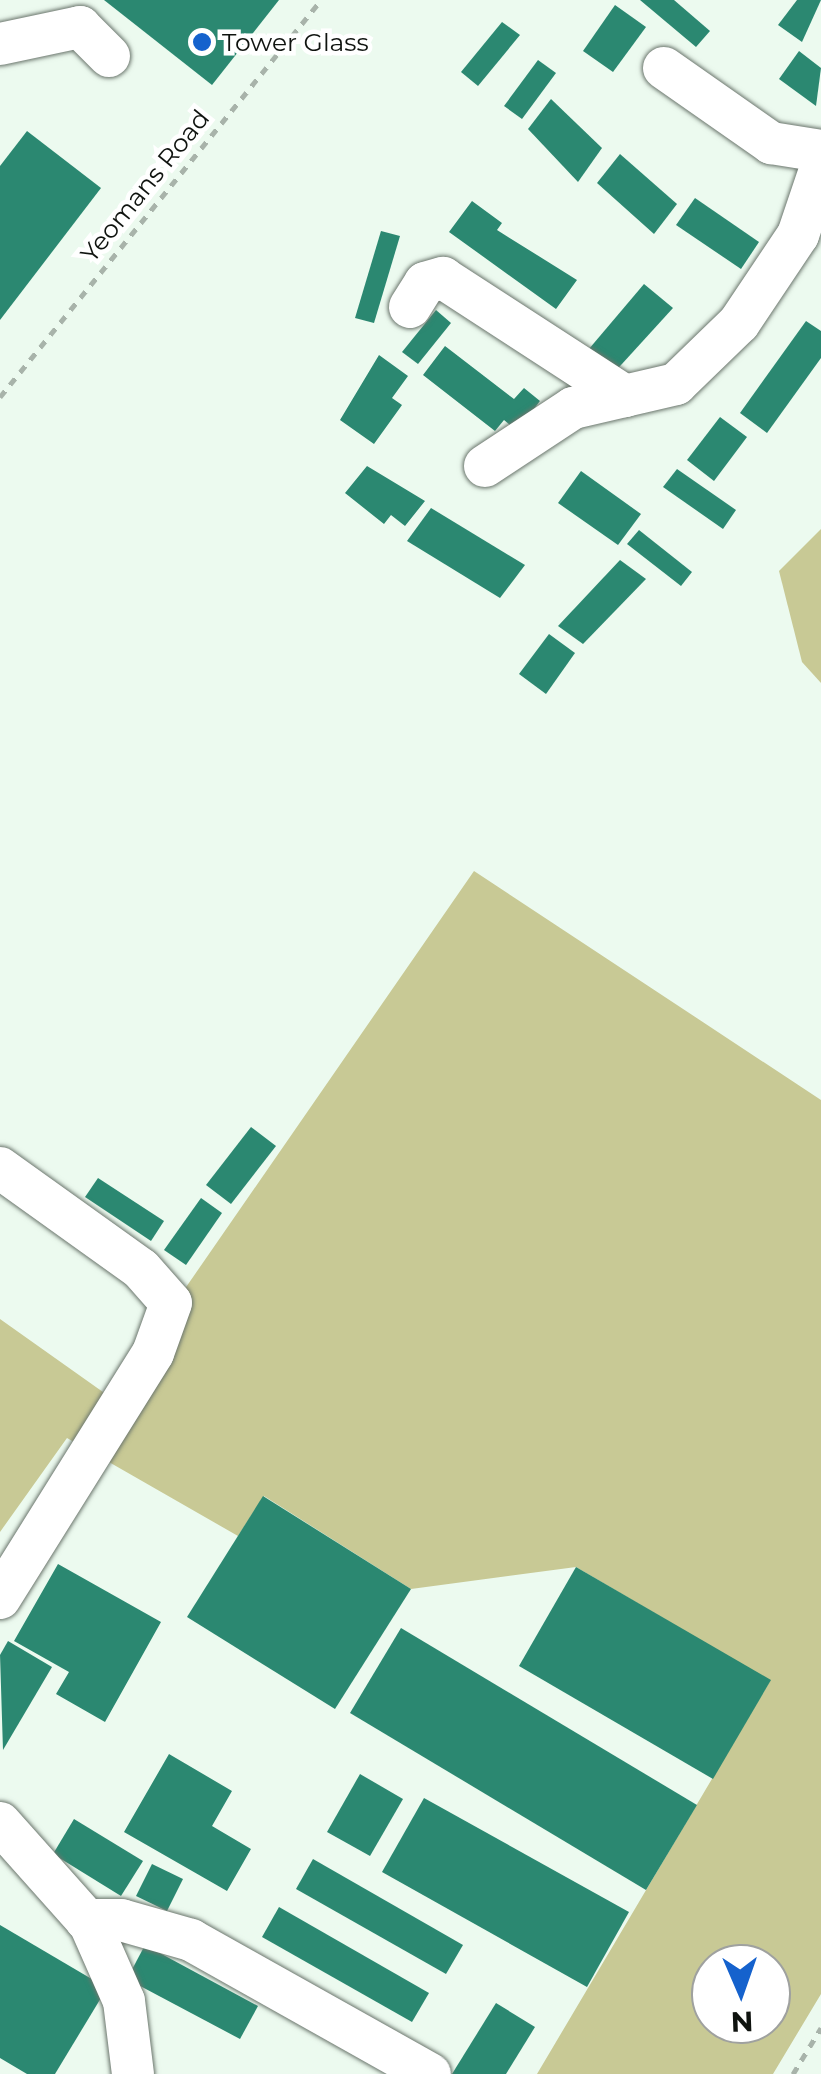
<!DOCTYPE html>
<html>
<head>
<meta charset="utf-8">
<style>
	body { margin:0 }
	#map { position:relative; width:821px; height:2074px; overflow:hidden; background:#ecfaef; font-family:Montserrat,sans-serif }
	div>[style] { position:absolute }
	.green>* { inset:0; background:#c8c995 }
	.building>* { inset:0; background:#2b8871 }
	.path>* { height:5px; margin-top:-2.5px; transform-origin:0; background:repeating-linear-gradient(90deg,#a8b3aa 0 8px,transparent 0 16px) }
	.roads { filter:drop-shadow(0 0 2px #6b766d) drop-shadow(0 0 2px #6b766d) }
	.minor>* { height:42px; margin:-21px; padding:0 21px; transform-origin:21px; border-radius:21px; background:#fff }
	.dots>* { width:28px; height:28px; translate:-50% -50%; box-sizing:border-box; border:5px solid #fff; border-radius:50% }
	span { translate:-50% -50%; white-space:nowrap; text-align:center; line-height:1.15; -webkit-text-stroke:9px #fff; paint-order:stroke }
	.poi-label { font-size:25px; color:#0f130f }
	.left { translate:0 -50%; text-align:left }
	.street-label { font-size:25px; color:#0f130f }
	.north { position:absolute; left:691px; top:1944px; width:100px; height:100px; box-sizing:border-box; background:#fff; border:2px solid #9fa19f; border-radius:50%; rotate:178deg; font-size:28px; font-weight:700; line-height:40px; text-align:center; color:#0f130f }
	.north::after { content:''; display:block; margin:auto; width:35px; height:45px; background:#1562cd; clip-path:polygon(50% 0,100% 100%,50% 72%,0 100%) }
</style>
</head>
<body>
<div id="map">
	<div class="green">
		<i style="clip-path:polygon(821px 529px,821px 683px,802px 662px,779px 571px)"></i>
		<i style="clip-path:polygon(evenodd,474px 871px,821px 1100px,821px 1994px,773px 2074px,537px 2074px,770px 1681px,576px 1567px,411px 1589px,264px 1496px,238px 1536px,67px 1438px,0 1532px,0 1319px,110px 1397px,474px 871px,711px 1964px,771px 1964px,771px 2024px,711px 2024px,711px 1964px)"></i>
	</div>
	<div class="building">
		<i style="clip-path:polygon(104px 0,279px 0,212px 85px)"></i>
		<i style="clip-path:polygon(640px 0,674px 0,710px 31px,696px 47px)"></i>
		<i style="clip-path:polygon(797px 0,821px 0,802px 42px,778px 25px)"></i>
		<i style="clip-path:polygon(615px 5px,646px 27px,613px 72px,583px 51px)"></i>
		<i style="clip-path:polygon(502px 22px,520px 35px,478px 86px,461px 72px)"></i>
		<i style="clip-path:polygon(799px 51px,821px 68px,816px 106px,779px 79px)"></i>
		<i style="clip-path:polygon(538px 60px,556px 73px,522px 119px,504px 106px)"></i>
		<i style="clip-path:polygon(551px 99px,602px 148px,578px 182px,528px 129px)"></i>
		<i style="clip-path:polygon(27px 131px,101px 188px,0 320px,0 166px)"></i>
		<i style="clip-path:polygon(620px 154px,677px 204px,654px 234px,597px 183px)"></i>
		<i style="clip-path:polygon(695px 198px,759px 242px,741px 269px,676px 225px)"></i>
		<i style="clip-path:polygon(472px 201px,502px 223px,497px 230px,577px 280px,556px 309px,449px 232px)"></i>
		<i style="clip-path:polygon(381px 231px,400px 236px,374px 323px,355px 318px)"></i>
		<i style="clip-path:polygon(644px 284px,673px 308px,611px 376px,583px 356px)"></i>
		<i style="clip-path:polygon(436px 310px,451px 323px,418px 364px,402px 352px)"></i>
		<i style="clip-path:polygon(806px 321px,821px 331px,821px 358px,767px 433px,740px 413px)"></i>
		<i style="clip-path:polygon(445px 346px,514px 399px,524px 388px,540px 401px,517px 431px,504px 420px,495px 431px,423px 375px)"></i>
		<i style="clip-path:polygon(379px 355px,408px 376px,392px 398px,402px 405px,374px 444px,340px 420px)"></i>
		<i style="clip-path:polygon(720px 417px,747px 437px,714px 481px,687px 460px)"></i>
		<i style="clip-path:polygon(367px 466px,425px 501px,405px 526px,391px 515px,384px 524px,345px 493px)"></i>
		<i style="clip-path:polygon(677px 469px,736px 510px,723px 529px,663px 487px)"></i>
		<i style="clip-path:polygon(581px 471px,641px 514px,618px 545px,558px 503px)"></i>
		<i style="clip-path:polygon(431px 508px,525px 565px,500px 598px,407px 541px)"></i>
		<i style="clip-path:polygon(639px 530px,692px 572px,681px 586px,627px 544px)"></i>
		<i style="clip-path:polygon(620px 560px,646px 579px,583px 644px,558px 626px)"></i>
		<i style="clip-path:polygon(549px 634px,575px 653px,546px 694px,519px 674px)"></i>
		<i style="clip-path:polygon(251px 1127px,276px 1146px,231px 1204px,206px 1185px)"></i>
		<i style="clip-path:polygon(98px 1178px,164px 1221px,151px 1241px,85px 1197px)"></i>
		<i style="clip-path:polygon(201px 1198px,222px 1213px,186px 1265px,164px 1250px)"></i>
		<i style="clip-path:polygon(263px 1496px,411px 1589px,335px 1709px,187px 1617px)"></i>
		<i style="clip-path:polygon(58px 1564px,161px 1622px,105px 1722px,56px 1694px,69px 1672px,14px 1641px)"></i>
		<i style="clip-path:polygon(576px 1567px,771px 1680px,713px 1779px,519px 1666px)"></i>
		<i style="clip-path:polygon(401px 1628px,697px 1805px,646px 1890px,350px 1713px)"></i>
		<i style="clip-path:polygon(8px 1641px,52px 1667px,3px 1750px,0 1655px)"></i>
		<i style="clip-path:polygon(169px 1754px,232px 1791px,212px 1826px,251px 1849px,227px 1891px,124px 1832px)"></i>
		<i style="clip-path:polygon(360px 1774px,403px 1799px,370px 1856px,327px 1832px)"></i>
		<i style="clip-path:polygon(424px 1798px,629px 1912px,587px 1987px,382px 1872px)"></i>
		<i style="clip-path:polygon(74px 1819px,143px 1861px,121px 1896px,53px 1854px)"></i>
		<i style="clip-path:polygon(313px 1859px,463px 1945px,446px 1974px,296px 1889px)"></i>
		<i style="clip-path:polygon(152px 1864px,183px 1879px,167px 1911px,136px 1896px)"></i>
		<i style="clip-path:polygon(279px 1907px,429px 1993px,412px 2022px,262px 1937px)"></i>
		<i style="clip-path:polygon(0 1925px,107px 1988px,55px 2074px,27px 2074px,0 2058px)"></i>
		<i style="clip-path:polygon(145px 1945px,258px 2006px,240px 2039px,127px 1979px)"></i>
		<i style="clip-path:polygon(496px 2003px,535px 2027px,506px 2074px,452px 2074px)"></i>
	</div>
	<div class="path">
		<i style="left:0;top:397px;width:511px;rotate:-51.04deg"></i>
		<i style="left:793px;top:2074px;width:54px;rotate:-58.7deg"></i>
	</div>
	<div class="roads">
		<div class="minor">
			<i style="left:0;top:44px;width:82px;rotate:-12deg"></i>
			<i style="left:80px;top:27px;width:41px;rotate:45deg"></i>
			<i style="left:664px;top:68px;width:131px;rotate:35deg"></i>
			<i style="left:771px;top:143px;width:51px;rotate:9.1deg"></i>
			<i style="left:410px;top:307px;width:28px;rotate:-58deg"></i>
			<i style="left:425px;top:283px;width:19px;rotate:-16deg"></i>
			<i style="left:443px;top:278px;width:217px;rotate:33deg"></i>
			<i style="left:485px;top:466px;width:105px;rotate:-33.4deg"></i>
			<i style="left:573px;top:408px;width:106px;rotate:-13.1deg"></i>
			<i style="left:676px;top:384px;width:88px;rotate:-44.1deg"></i>
			<i style="left:739px;top:323px;width:106px;rotate:-56.2deg"></i>
			<i style="left:798px;top:235px;width:72px;rotate:-71.3deg"></i>
			<i style="left:0;top:1168px;width:173px;rotate:35.6deg"></i>
			<i style="left:141px;top:1269px;width:45px;rotate:48.6deg"></i>
			<i style="left:171px;top:1303px;width:53px;rotate:109.8deg"></i>
			<i style="left:153px;top:1353px;width:289px;rotate:122deg"></i>
			<i style="left:0;top:1823px;width:135px;rotate:48.3deg"></i>
			<i style="left:90px;top:1924px;width:84px;rotate:66.2deg"></i>
			<i style="left:124px;top:2001px;width:74px;rotate:83deg"></i>
			<i style="left:86px;top:1920px;width:35px"></i>
			<i style="left:121px;top:1920px;width:73px;rotate:15.9deg"></i>
			<i style="left:191px;top:1940px;width:274px;rotate:29.3deg"></i>
		</div>
	</div>
	<div class="dots">
		<i style="left:202px;top:42px;background:#1562cd"></i>
	</div>
	<div class="poi-label">
		<span class="left" style="left:222px;top:42px">Tower Glass</span>
	</div>
	<div class="street-label">
		<span style="left:145px;top:186px;rotate:-51deg">Yeomans Road</span>
	</div>
	<div class="north">N</div>
</div>
</body>
</html>
